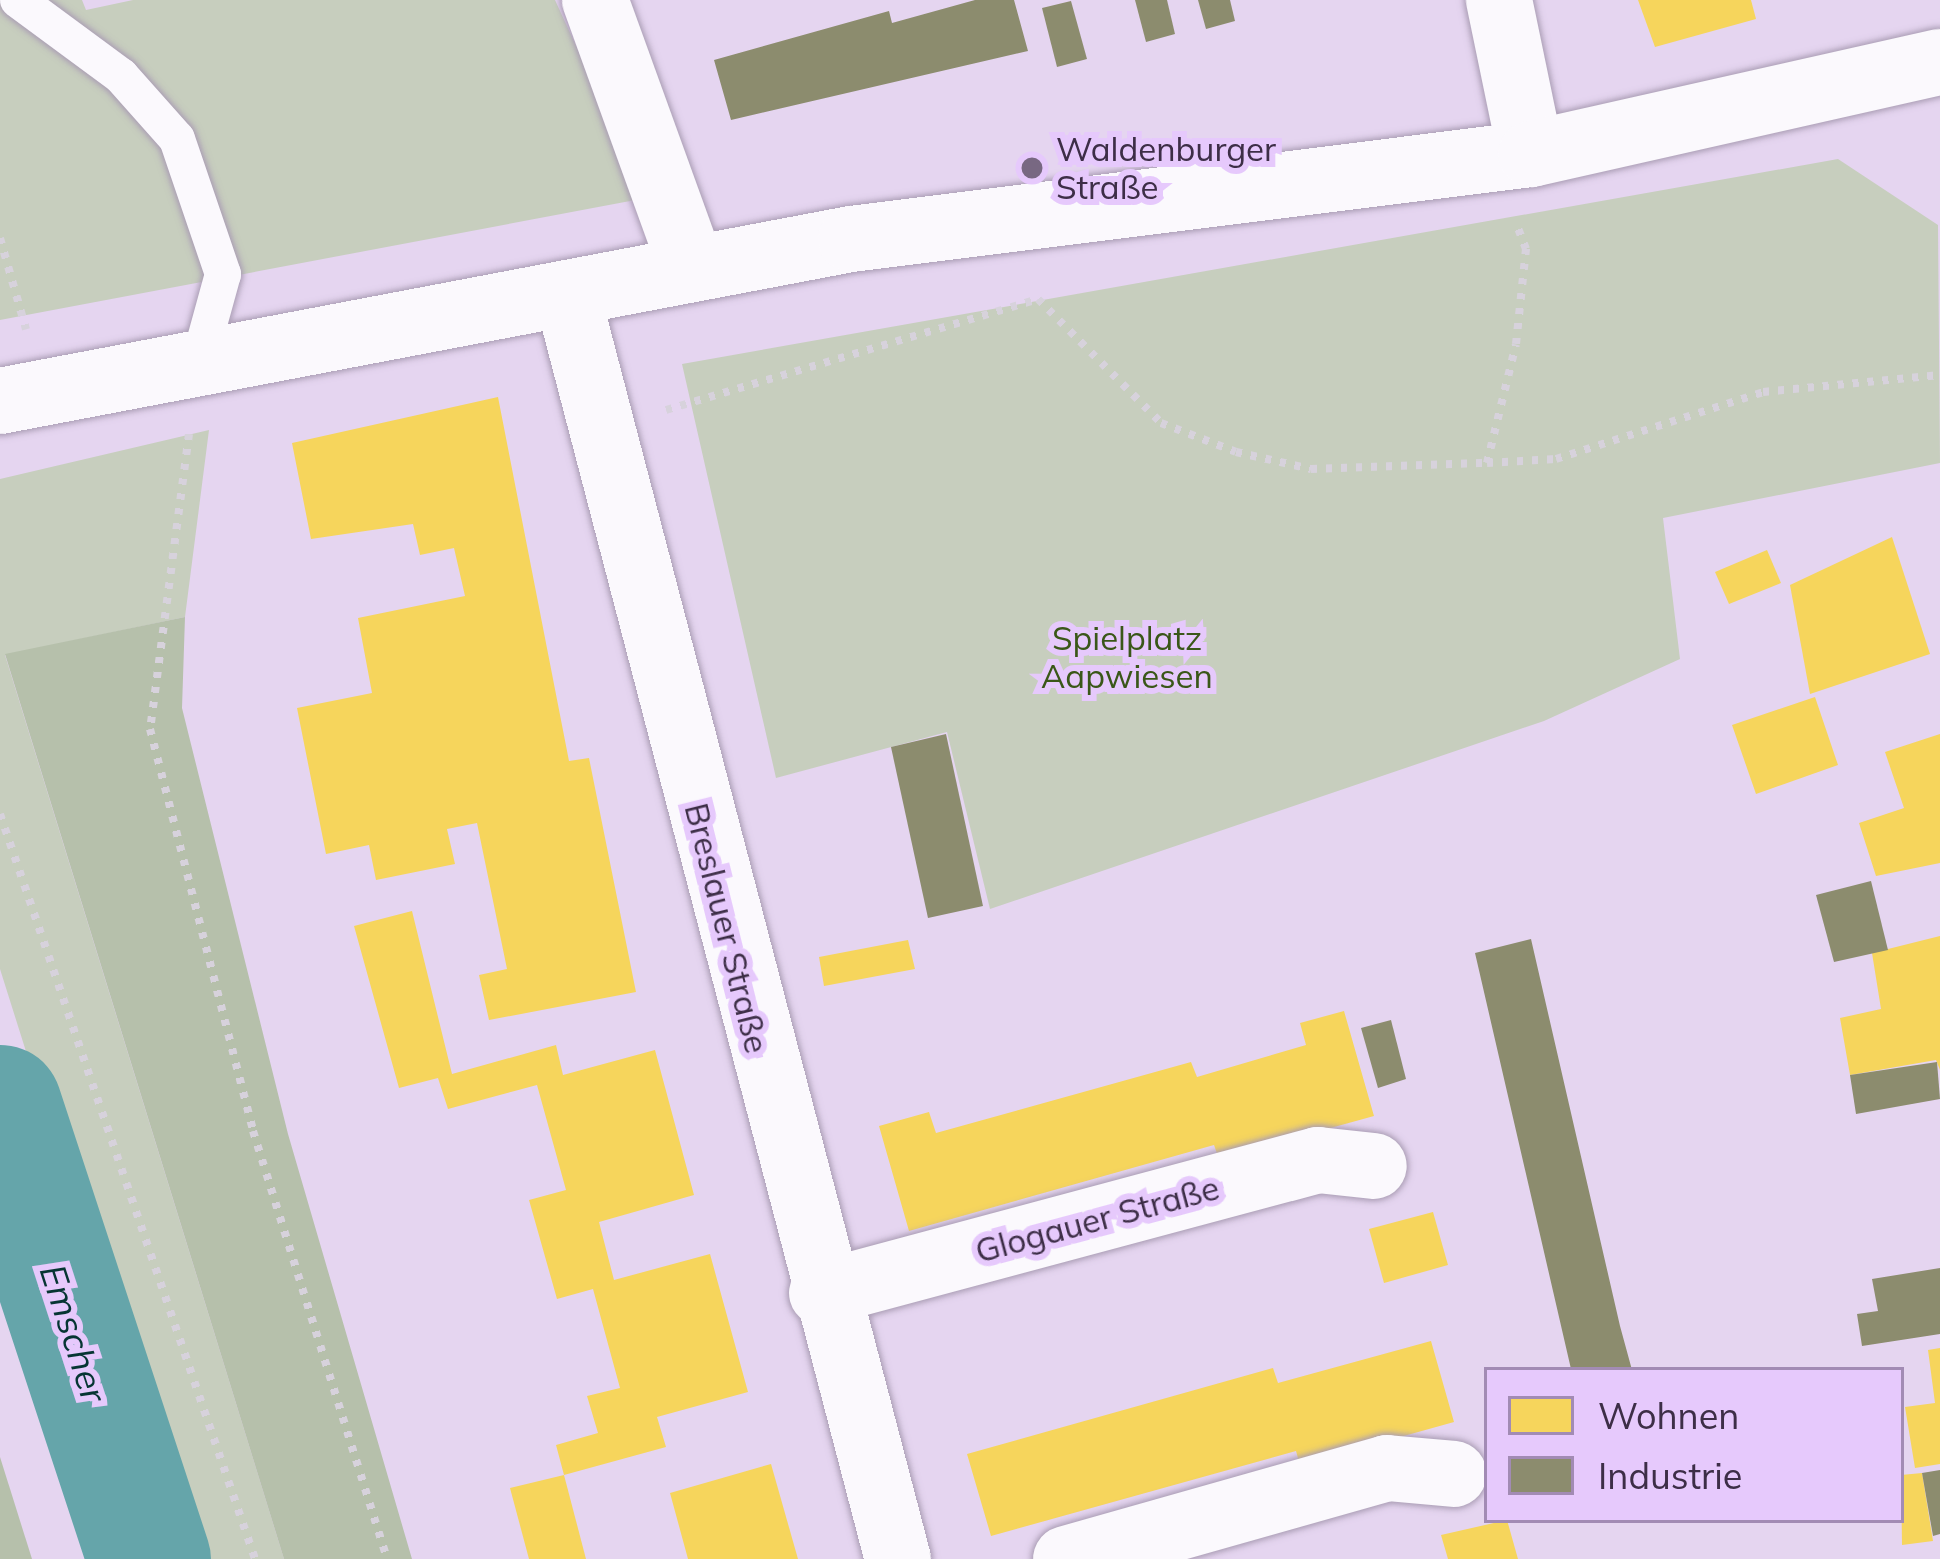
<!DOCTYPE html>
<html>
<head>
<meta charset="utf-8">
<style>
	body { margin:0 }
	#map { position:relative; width:1940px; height:1559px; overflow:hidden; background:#e5d5f0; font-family:Mulish,sans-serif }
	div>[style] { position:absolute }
	.green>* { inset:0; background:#c7cebe }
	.forest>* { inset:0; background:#b6c0ab }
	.homes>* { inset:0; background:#f6d55c }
	.industry>* { inset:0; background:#8c8c6e }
	.river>* { height:123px; margin:-61.5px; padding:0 61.5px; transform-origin:61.5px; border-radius:61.5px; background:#65a5aa }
	.path>* { height:8px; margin-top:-4px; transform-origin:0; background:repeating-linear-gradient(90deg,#d7d2dc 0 6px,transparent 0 15px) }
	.roads { filter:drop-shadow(0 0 3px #aa9db4) drop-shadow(0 0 3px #aa9db4) }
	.lane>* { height:36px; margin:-18px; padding:0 18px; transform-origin:18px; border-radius:18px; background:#fbf9fd }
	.street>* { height:66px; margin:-33px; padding:0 33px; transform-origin:33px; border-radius:33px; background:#fbf9fd }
	.dots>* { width:33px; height:33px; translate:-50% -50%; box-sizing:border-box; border:6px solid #e6c9fc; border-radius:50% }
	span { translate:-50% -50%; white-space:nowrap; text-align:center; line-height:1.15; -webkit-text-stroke:12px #e6c9fc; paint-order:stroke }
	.poi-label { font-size:33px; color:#3d2e47 }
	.left { translate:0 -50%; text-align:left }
	.park-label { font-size:33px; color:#3a5718 }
	.street-label { font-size:33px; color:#3d2e47 }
	.water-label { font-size:36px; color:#063533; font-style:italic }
	.legend { position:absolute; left:1484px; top:1367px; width:420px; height:156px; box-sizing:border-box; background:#e6c9fc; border:3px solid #a28bb4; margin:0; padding:15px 21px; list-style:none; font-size:36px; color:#3d2e47 }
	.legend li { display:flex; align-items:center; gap:24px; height:60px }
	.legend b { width:60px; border:3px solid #a28bb4 }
</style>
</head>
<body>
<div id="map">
	<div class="green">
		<i style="clip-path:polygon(0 0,82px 0,86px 10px,133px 0,555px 0,646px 198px,0 320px)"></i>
		<i style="clip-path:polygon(1838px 159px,1938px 225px,1940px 463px,1663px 518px,1680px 659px,1544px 721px,990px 909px,947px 732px,776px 778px,682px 364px)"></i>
		<i style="clip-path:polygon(209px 430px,185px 617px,5px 655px,284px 1559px,186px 1559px,0 969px,0 479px)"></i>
	</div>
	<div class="forest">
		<i style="clip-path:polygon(185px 617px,182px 708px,288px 1134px,412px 1559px,284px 1559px,5px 654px)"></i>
		<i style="clip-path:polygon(0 1457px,32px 1559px,0 1559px)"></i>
	</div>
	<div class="homes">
		<i style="clip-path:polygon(1638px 0,1751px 0,1756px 19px,1655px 47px)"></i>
		<i style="clip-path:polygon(498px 397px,569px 761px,589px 758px,636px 992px,489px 1020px,479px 975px,507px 969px,477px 823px,447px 829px,455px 864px,376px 880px,369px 845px,326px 854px,297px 708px,372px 693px,358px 618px,465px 596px,454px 548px,420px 555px,413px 524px,311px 539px,292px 443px)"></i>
		<i style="clip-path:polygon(1892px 537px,1930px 654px,1810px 694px,1790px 585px)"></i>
		<i style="clip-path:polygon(1767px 550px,1781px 583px,1729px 604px,1715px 572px)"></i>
		<i style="clip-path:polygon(1815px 697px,1838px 765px,1756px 794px,1732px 725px)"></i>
		<i style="clip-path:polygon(1940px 734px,1940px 863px,1876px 876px,1859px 823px,1904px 808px,1885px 752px)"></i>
		<i style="clip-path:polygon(412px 911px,452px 1074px,556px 1045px,563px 1075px,655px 1050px,694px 1195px,599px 1222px,614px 1280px,710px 1254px,748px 1392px,657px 1417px,666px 1447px,564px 1475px,556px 1445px,598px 1433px,587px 1396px,620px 1388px,593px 1289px,557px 1299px,529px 1200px,566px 1190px,537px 1085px,448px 1109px,438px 1078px,399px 1088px,354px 926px)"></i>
		<i style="clip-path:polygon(1940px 936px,1940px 1070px,1936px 1060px,1850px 1075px,1840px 1018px,1881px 1009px,1872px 953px)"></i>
		<i style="clip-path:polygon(908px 940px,915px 969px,824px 986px,819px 957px)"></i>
		<i style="clip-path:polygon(1344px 1011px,1374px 1116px,1219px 1159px,1214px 1145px,909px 1231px,879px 1126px,929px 1112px,936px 1133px,1191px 1062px,1197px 1077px,1306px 1045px,1300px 1023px)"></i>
		<i style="clip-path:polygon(1433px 1212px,1448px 1265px,1384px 1283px,1369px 1229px)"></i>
		<i style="clip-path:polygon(1431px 1341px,1454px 1422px,1300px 1465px,1296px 1451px,991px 1536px,967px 1454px,1273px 1368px,1278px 1383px)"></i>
		<i style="clip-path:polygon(1940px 1348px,1940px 1464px,1915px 1468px,1905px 1407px,1935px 1403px,1928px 1350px)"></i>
		<i style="clip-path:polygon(771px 1464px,798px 1559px,688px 1559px,670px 1493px)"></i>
		<i style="clip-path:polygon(1922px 1473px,1933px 1541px,1902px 1545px,1901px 1475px)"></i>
		<i style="clip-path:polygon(564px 1475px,586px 1559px,529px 1559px,510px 1488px)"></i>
		<i style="clip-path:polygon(1507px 1520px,1518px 1559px,1448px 1559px,1441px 1535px)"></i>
	</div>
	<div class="industry">
		<i style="clip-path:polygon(975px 0,1014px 0,1028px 51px,731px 120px,714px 60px,889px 11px,892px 23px)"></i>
		<i style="clip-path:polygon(1135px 0,1167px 0,1175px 34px,1146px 42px)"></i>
		<i style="clip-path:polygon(1198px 0,1230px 0,1235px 21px,1206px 29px)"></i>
		<i style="clip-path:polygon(1071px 1px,1087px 59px,1057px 67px,1042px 8px)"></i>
		<i style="clip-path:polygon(946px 734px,983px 906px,928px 918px,891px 747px)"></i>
		<i style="clip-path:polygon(1871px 881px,1888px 950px,1834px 962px,1816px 895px)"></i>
		<i style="clip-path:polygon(1531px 939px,1620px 1326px,1632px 1370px,1571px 1369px,1475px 953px)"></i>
		<i style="clip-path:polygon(1391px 1020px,1406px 1079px,1378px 1088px,1361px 1028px)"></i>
		<i style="clip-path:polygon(1937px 1062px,1940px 1099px,1856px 1114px,1850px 1075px)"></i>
		<i style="clip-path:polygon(1940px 1268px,1940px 1334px,1862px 1346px,1857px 1314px,1878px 1311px,1872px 1279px)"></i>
		<i style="clip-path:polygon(1940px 1470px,1940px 1534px,1933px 1536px,1922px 1473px)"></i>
	</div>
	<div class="river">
		<i style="left:0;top:1106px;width:477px;rotate:71.8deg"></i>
	</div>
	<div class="path">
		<i style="left:0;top:238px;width:95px;rotate:74.1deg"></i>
		<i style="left:666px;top:410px;width:388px;rotate:-16.6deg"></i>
		<i style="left:1038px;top:299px;width:175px;rotate:45.2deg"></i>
		<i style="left:1161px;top:423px;width:80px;rotate:21.1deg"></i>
		<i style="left:1236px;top:452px;width:77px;rotate:12.8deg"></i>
		<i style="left:1311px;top:469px;width:176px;rotate:-2deg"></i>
		<i style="left:1487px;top:463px;width:122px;rotate:-76.3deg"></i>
		<i style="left:1516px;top:344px;width:96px;rotate:-84deg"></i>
		<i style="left:1526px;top:249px;width:28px;rotate:-111deg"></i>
		<i style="left:189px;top:434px;width:298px;rotate:97.5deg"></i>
		<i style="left:150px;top:729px;width:415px;rotate:75.6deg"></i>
		<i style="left:253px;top:1131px;width:448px;rotate:72.6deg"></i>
		<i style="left:1487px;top:463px;width:69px;rotate:-3.3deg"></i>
		<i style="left:1556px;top:459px;width:218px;rotate:-17.9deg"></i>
		<i style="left:1763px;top:392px;width:178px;rotate:-5.5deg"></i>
		<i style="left:0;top:814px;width:787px;rotate:71.1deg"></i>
	</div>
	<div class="roads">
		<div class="lane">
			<i style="left:18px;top:0;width:128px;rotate:36.4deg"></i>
			<i style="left:121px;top:76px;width:84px;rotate:48.4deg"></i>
			<i style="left:177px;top:139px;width:143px;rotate:71.2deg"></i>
			<i style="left:223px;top:274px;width:90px;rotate:105.4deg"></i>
		</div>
		<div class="street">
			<i style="left:595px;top:0;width:282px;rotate:70.1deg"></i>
			<i style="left:1499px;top:0;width:157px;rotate:78.3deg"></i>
			<i style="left:567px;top:294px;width:1308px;rotate:75.34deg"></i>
			<i style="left:0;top:401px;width:866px;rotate:-10.78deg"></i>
			<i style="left:851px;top:239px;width:685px;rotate:-7.13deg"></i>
			<i style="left:1531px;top:154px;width:419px;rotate:-12.7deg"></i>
			<i style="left:822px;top:1293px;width:514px;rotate:-15.01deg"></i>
			<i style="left:1318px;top:1160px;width:56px;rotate:6.1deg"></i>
			<i style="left:1066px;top:1559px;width:334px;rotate:-15.8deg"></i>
			<i style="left:1387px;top:1468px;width:67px;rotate:5.1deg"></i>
		</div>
	</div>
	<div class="dots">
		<i style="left:1032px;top:168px;background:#786882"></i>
	</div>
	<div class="poi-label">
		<span class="left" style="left:1056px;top:168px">Waldenburger<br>Straße</span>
	</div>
	<div class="park-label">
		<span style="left:1127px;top:657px">Spielplatz<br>Aapwiesen</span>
	</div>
	<div class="street-label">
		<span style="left:727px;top:928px;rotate:76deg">Breslauer Straße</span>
		<span style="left:1097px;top:1219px;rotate:-15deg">Glogauer Straße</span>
	</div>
	<div class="water-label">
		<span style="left:74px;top:1333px;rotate:72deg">Emscher</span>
	</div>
	<ul class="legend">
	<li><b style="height:33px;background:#f6d55c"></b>Wohnen</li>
	<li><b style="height:33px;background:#8c8c6e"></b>Industrie</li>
	</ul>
</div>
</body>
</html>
